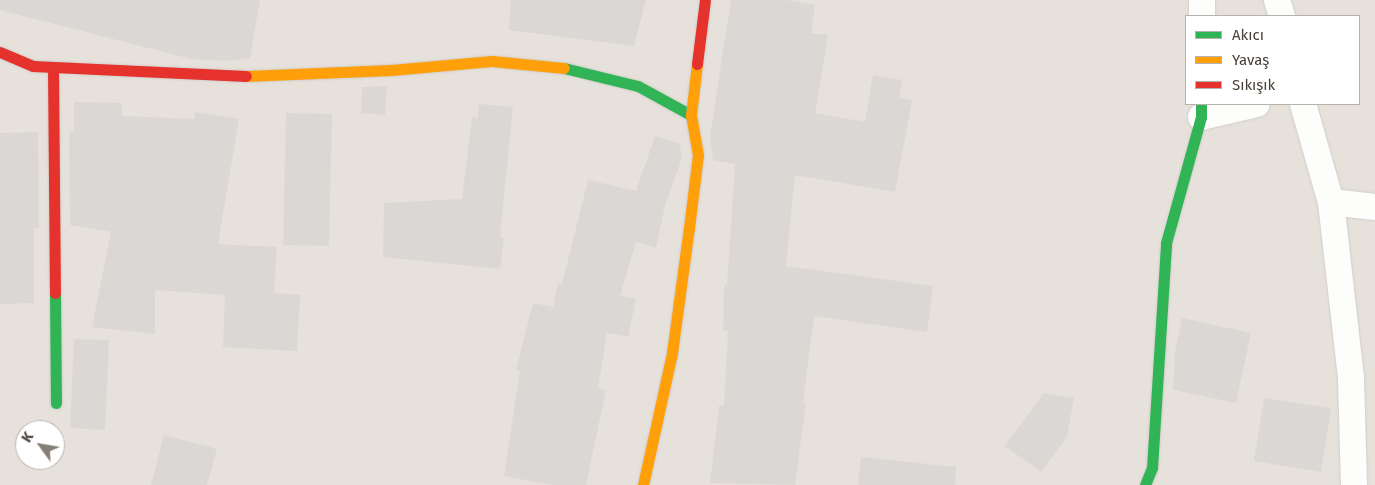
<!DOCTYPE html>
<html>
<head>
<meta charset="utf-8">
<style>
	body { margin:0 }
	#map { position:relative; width:1375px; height:485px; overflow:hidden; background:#f3f0ed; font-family:"Fira Sans",sans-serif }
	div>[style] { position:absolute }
	.residential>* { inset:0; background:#e7e1db }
	.building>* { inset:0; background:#dbd7d4 }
	.roads { filter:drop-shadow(0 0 1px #d1ceca) drop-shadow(0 0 1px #d1ceca) }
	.street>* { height:26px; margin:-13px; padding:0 13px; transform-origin:13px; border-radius:13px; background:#fdfdfc }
	.fast>* { height:11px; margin:-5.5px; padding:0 5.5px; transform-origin:5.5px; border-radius:5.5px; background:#30b455 }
	.slow>* { height:11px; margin:-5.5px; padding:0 5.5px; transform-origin:5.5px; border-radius:5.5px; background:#ff9f0a }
	.jam>* { height:11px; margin:-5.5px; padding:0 5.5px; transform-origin:5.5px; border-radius:5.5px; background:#e5322d }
	span { translate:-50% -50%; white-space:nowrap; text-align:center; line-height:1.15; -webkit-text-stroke:4.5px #fff; paint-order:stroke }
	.legend { position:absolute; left:1185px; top:15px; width:175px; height:90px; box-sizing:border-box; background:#fff; border:1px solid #b6b3af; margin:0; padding:6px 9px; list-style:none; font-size:15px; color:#494038 }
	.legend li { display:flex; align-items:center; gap:10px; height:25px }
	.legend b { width:25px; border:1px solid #b6b3af }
	.north { position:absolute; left:15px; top:420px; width:50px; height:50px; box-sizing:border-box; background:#fff; border:1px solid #b6b3af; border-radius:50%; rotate:302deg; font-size:14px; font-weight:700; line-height:20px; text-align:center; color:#494038 }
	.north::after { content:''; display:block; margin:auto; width:18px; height:22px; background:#847e77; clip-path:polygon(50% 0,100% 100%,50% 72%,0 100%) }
</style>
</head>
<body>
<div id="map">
	<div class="residential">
		<i style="clip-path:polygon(evenodd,0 0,1375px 0,1375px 485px,0 485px,0 0,1186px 16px,1359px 16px,1359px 104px,1186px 104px,1186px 16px,0 0,25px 430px,55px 430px,55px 460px,25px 460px,25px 430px)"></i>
	</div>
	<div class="building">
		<i style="clip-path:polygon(0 0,260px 0,250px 58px,225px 61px,191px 59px,0 10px)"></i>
		<i style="clip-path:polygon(511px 0,646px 0,634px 46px,509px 30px)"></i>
		<i style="clip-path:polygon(731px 0,786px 0,815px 5px,811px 33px,828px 35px,815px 113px,865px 122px,873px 75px,902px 80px,899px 98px,912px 100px,895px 192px,795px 175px,786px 266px,933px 286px,927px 332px,814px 316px,803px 403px,806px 403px,795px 485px,710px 483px,719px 406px,724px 405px,728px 331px,723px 331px,724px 285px,727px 285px,735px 164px,713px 160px,710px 136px)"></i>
		<i style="clip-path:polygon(383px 86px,387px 86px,385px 115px,361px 113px,362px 87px)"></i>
		<i style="clip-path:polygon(74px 102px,122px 103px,122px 116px,194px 119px,195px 112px,239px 119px,218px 244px,277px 247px,274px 293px,300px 295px,297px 351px,223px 347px,225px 295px,155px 290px,155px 334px,92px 327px,111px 232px,70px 225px,69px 132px,74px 131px)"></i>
		<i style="clip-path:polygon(479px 104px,513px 107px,500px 237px,504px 238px,500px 269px,383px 257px,384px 203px,462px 199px,472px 117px,478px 118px)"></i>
		<i style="clip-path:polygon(286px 113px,332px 114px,329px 246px,283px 245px)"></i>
		<i style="clip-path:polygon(38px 132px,39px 228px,34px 228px,34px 303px,0 304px,0 133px)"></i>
		<i style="clip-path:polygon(655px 136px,680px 144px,682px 158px,665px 206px,656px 248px,636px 242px,620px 296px,636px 299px,628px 337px,607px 333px,598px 388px,606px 390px,586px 485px,553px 485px,504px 476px,520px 371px,516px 370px,533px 303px,553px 307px,558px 283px,562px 284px,588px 180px,636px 191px)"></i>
		<i style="clip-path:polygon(1182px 318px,1251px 333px,1236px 403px,1173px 390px,1175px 352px)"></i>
		<i style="clip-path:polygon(74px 339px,109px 340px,105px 430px,70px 428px)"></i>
		<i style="clip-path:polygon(1044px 393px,1074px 398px,1067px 437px,1041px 472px,1005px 446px)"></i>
		<i style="clip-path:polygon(1264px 398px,1331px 408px,1321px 472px,1254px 461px)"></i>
		<i style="clip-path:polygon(164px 435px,217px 449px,207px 485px,151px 485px)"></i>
		<i style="clip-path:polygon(861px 457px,956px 467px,955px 485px,858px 485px)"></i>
	</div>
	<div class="roads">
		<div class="street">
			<i style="left:1277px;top:0;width:17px;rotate:73deg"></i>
			<i style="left:1202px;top:16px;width:16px;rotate:-90deg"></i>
			<i style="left:1303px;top:104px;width:102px;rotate:74.1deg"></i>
			<i style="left:1331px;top:202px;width:44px;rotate:6.5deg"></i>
			<i style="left:1201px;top:117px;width:57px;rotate:-13.1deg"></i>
			<i style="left:1331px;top:202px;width:177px;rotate:83.5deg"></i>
			<i style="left:1351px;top:378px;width:107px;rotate:88.4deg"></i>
		</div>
		<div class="fast">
			<i style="left:564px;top:68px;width:76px;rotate:13.7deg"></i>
			<i style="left:638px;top:86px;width:60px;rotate:28.7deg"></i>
			<i style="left:55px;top:293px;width:110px;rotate:89.5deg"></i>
			<i style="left:1145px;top:485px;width:18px;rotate:-68deg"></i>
			<i style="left:1152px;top:468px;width:225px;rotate:-86.4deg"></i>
			<i style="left:1166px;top:243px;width:131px;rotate:-74.5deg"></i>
			<i style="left:1201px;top:117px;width:13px;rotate:-90deg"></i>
		</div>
		<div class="slow">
			<i style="left:246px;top:76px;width:145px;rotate:-2.4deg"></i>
			<i style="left:391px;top:70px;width:101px;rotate:-5.1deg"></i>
			<i style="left:492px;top:61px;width:72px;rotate:5.6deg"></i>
			<i style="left:643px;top:485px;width:135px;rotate:-77.6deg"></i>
			<i style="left:672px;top:353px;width:126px;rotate:-82.3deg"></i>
			<i style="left:689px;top:228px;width:74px;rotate:-83deg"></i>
			<i style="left:698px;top:155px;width:41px;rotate:-99.9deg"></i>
			<i style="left:691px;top:115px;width:51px;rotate:-83.3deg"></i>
		</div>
		<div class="jam">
			<i style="left:0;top:52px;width:36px;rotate:23deg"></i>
			<i style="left:33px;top:66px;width:213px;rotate:2.7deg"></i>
			<i style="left:697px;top:64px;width:64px;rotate:-82.9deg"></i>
			<i style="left:53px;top:68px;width:225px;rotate:89.5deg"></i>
		</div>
	</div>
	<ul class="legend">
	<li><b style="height:6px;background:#30b455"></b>Akıcı</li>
	<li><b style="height:6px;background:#ff9f0a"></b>Yavaş</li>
	<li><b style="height:6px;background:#e5322d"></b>Sıkışık</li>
	</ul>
	<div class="north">K</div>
</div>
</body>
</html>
